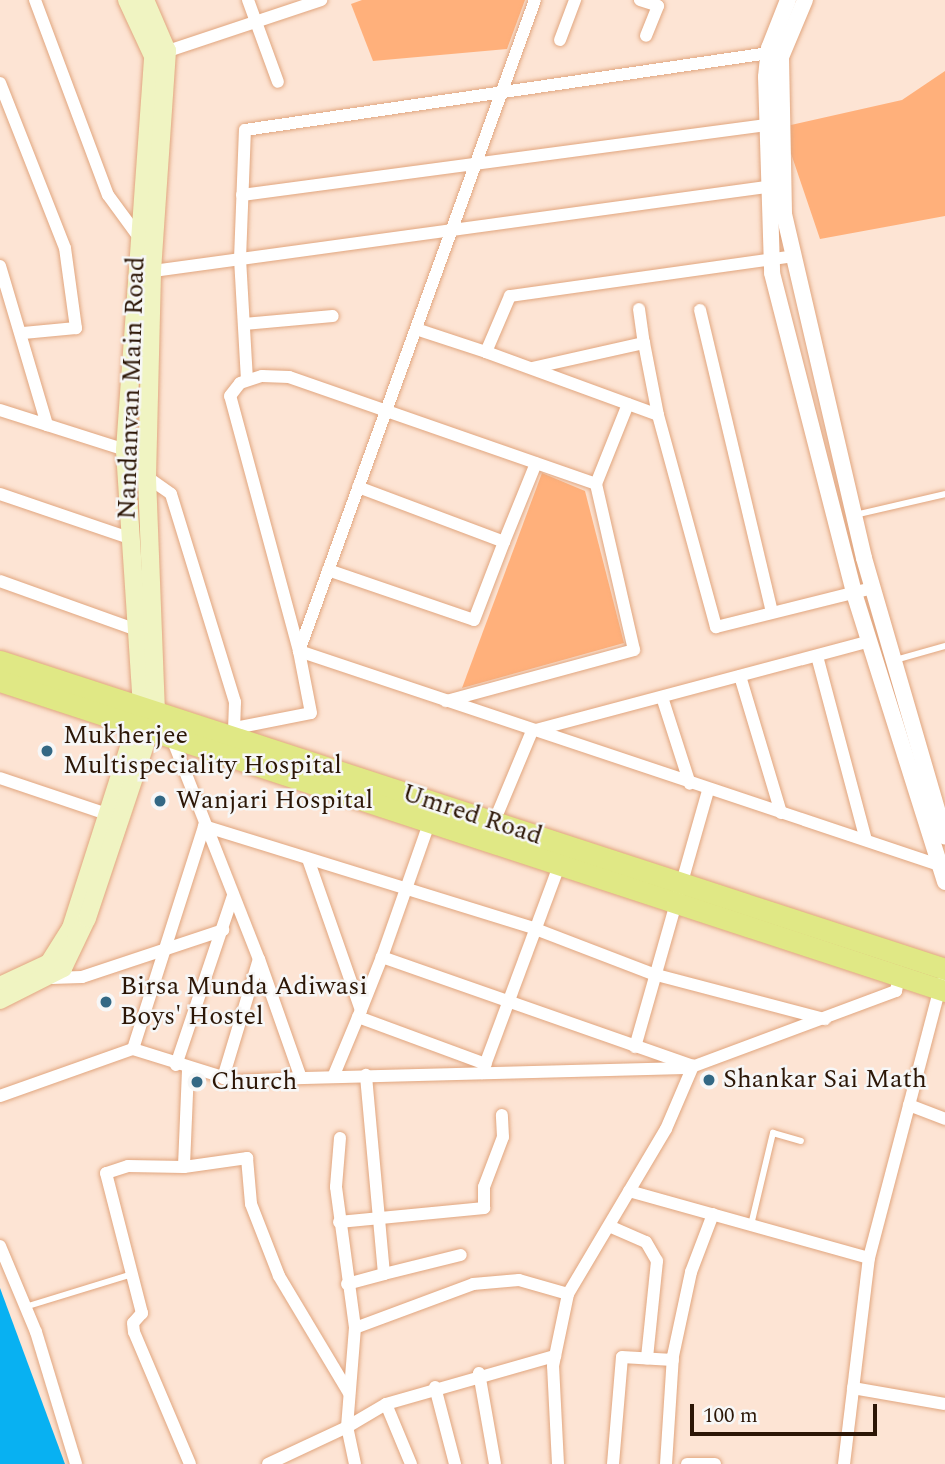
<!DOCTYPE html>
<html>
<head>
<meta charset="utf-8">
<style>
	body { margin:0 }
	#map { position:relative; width:945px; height:1464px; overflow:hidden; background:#fde4d4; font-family:Spectral,serif }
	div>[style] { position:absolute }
	.green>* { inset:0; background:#ffb07b }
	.water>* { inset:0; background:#08b1f2 }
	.roads { filter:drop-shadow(0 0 2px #e1a67f) drop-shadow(0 0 2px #e1a67f) }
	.service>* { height:6px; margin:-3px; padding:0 3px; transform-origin:3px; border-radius:3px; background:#fff }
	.minor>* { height:12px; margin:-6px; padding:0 6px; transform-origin:6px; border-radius:6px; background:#fff }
	.tertiary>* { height:16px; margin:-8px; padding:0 8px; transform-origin:8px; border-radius:8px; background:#fff }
	.secondary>* { height:18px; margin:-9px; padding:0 9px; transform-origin:9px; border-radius:9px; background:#f0f4c2 }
	.primary>* { height:21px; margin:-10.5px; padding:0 10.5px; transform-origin:10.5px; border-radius:10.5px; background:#e0e885 }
	.dots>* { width:19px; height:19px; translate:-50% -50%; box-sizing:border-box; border:4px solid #f7f7f7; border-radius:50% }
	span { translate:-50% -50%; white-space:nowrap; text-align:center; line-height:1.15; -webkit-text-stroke:5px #f7f7f7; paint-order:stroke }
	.street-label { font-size:26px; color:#2c1606 }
	.poi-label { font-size:26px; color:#2c1606 }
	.left { translate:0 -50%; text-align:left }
	.scale { position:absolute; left:690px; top:1404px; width:187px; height:32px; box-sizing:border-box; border:4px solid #2c1606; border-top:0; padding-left:9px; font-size:21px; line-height:24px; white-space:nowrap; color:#2c1606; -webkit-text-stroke:5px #f7f7f7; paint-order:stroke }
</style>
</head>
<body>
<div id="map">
	<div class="green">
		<i style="clip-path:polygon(362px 0,525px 0,507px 49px,373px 61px,351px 4px)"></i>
		<i style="clip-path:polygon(945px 71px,945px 216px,820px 239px,782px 127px,902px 100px)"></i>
		<i style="clip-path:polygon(542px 473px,585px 491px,624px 643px,462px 688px)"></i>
	</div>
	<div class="water">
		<i style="clip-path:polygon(0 1288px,65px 1464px,0 1464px)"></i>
	</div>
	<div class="roads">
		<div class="service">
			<i style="left:855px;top:515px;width:92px;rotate:-13.1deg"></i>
			<i style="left:895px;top:660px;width:52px;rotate:-15.6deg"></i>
			<i style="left:751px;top:1225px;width:95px;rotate:-76.6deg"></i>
			<i style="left:773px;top:1133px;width:29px;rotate:16deg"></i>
			<i style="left:25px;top:1307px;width:112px;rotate:-17.1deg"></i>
		</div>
		<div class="minor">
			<i style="left:35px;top:0;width:208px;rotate:69.5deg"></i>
			<i style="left:108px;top:195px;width:51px;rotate:53.8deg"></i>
			<i style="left:248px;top:0;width:87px;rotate:69.9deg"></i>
			<i style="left:640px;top:0;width:19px;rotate:18deg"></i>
			<i style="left:658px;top:6px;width:32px;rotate:112deg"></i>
			<i style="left:560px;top:40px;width:43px;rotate:-69.4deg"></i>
			<i style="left:159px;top:54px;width:171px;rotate:-18.4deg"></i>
			<i style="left:0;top:83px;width:177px;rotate:68.5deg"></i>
			<i style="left:65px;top:248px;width:81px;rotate:82.2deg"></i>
			<i style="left:76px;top:328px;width:53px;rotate:174.6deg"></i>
			<i style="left:242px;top:195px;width:529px;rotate:-7.61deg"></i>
			<i style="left:0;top:266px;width:166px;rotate:73.5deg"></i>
			<i style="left:146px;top:272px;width:626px;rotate:-7.81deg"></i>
			<i style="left:639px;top:309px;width:34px;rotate:82deg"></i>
			<i style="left:700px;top:310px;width:310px;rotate:76.6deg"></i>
			<i style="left:244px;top:324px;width:89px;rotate:-5.1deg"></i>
			<i style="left:416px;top:329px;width:74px;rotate:18.2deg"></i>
			<i style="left:486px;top:352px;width:61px;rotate:-66.8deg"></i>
			<i style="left:510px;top:296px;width:286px;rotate:-8deg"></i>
			<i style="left:486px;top:352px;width:183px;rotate:20.1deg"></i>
			<i style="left:658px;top:415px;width:220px;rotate:74.7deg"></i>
			<i style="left:716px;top:627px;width:161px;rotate:-14deg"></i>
			<i style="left:532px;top:368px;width:115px;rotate:-12.6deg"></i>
			<i style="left:644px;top:343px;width:73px;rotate:79deg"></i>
			<i style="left:247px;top:380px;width:121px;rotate:-93.3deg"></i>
			<i style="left:240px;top:259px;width:129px;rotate:-87.8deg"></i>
			<i style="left:245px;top:130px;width:530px;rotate:-8.36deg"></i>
			<i style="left:0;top:410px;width:131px;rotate:17.7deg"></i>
			<i style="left:147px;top:477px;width:29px;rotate:35deg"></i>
			<i style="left:171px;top:494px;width:218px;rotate:72.9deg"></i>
			<i style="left:235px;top:702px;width:31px;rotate:92deg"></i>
			<i style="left:596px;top:484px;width:86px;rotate:-68.2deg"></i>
			<i style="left:358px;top:487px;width:156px;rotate:20.6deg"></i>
			<i style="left:504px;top:542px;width:85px;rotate:-67.9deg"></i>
			<i style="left:0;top:494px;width:133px;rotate:18.8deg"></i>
			<i style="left:328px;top:570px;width:154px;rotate:18.9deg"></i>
			<i style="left:474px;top:620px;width:84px;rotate:-69deg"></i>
			<i style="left:0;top:581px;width:142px;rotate:19.7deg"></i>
			<i style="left:299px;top:651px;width:264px;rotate:-105.1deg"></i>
			<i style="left:230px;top:396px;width:16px;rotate:-52deg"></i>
			<i style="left:240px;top:383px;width:23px;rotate:-18deg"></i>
			<i style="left:262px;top:376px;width:27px;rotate:2deg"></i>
			<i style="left:289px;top:377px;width:325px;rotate:19.2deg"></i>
			<i style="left:596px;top:484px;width:170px;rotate:77.1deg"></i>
			<i style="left:634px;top:650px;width:195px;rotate:164.8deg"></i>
			<i style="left:299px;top:651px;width:692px;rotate:-70.07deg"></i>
			<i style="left:817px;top:656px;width:190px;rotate:75.1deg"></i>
			<i style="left:740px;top:676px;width:143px;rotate:73.3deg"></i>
			<i style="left:662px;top:697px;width:91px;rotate:72.2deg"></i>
			<i style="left:235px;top:728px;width:77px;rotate:-11.2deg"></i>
			<i style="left:311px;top:713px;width:63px;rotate:-101deg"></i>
			<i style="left:299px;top:651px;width:675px;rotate:18.49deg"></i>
			<i style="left:171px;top:736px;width:240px;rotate:68.5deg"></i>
			<i style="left:0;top:778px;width:113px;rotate:18.6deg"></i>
			<i style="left:494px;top:822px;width:99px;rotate:-67.3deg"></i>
			<i style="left:532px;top:731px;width:350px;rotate:-14.9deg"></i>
			<i style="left:308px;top:859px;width:160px;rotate:70.7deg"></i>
			<i style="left:361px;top:1010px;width:70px;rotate:112.6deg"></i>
			<i style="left:382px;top:957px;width:144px;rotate:-70.6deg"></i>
			<i style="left:51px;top:978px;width:31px;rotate:-2deg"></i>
			<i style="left:82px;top:977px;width:149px;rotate:-18.4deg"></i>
			<i style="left:358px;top:1017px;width:136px;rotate:20.2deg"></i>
			<i style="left:635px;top:1047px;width:267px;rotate:-74.1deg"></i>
			<i style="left:133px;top:1049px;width:108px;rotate:17.3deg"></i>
			<i style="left:236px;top:1081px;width:65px;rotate:-2.6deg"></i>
			<i style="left:176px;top:1065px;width:178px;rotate:-71.4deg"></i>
			<i style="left:188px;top:1070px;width:97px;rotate:92.4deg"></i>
			<i style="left:184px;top:1167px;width:56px;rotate:-179deg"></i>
			<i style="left:128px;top:1166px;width:23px;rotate:162deg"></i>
			<i style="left:106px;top:1173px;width:145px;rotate:75.6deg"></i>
			<i style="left:142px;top:1313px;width:13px;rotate:132deg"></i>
			<i style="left:133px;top:1323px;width:9px;rotate:84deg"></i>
			<i style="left:134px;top:1332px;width:143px;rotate:67deg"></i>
			<i style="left:482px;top:1073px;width:224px;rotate:-69.6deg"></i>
			<i style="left:223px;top:1078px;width:124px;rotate:-73.2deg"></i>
			<i style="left:259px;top:959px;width:126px;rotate:70.6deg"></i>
			<i style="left:301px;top:1078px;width:388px;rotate:-1.5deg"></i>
			<i style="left:689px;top:1068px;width:221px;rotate:-20.4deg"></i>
			<i style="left:896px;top:991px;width:19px;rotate:-78deg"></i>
			<i style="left:0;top:1096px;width:141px;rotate:-19.5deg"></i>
			<i style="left:133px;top:1049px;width:234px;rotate:-72.3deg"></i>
			<i style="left:204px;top:826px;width:344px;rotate:17.2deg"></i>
			<i style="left:533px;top:928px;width:129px;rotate:21deg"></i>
			<i style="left:653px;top:974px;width:178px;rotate:14.7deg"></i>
			<i style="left:909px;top:1105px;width:39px;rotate:21deg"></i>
			<i style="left:340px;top:1138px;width:49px;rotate:94.7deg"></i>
			<i style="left:336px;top:1187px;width:142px;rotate:82.3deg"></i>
			<i style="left:184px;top:1167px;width:64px;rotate:-8.1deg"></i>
			<i style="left:247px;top:1158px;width:46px;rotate:85deg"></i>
			<i style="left:251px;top:1204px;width:77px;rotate:68.7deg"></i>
			<i style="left:279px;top:1276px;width:136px;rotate:59.1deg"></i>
			<i style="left:629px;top:1191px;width:249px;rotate:15.6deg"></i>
			<i style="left:339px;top:1222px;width:146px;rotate:-5.5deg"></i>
			<i style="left:484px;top:1208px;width:21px;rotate:-90deg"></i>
			<i style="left:484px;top:1187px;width:53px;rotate:-69.2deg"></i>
			<i style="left:503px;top:1137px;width:22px;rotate:-93deg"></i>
			<i style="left:609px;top:1226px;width:40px;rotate:23.4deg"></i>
			<i style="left:646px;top:1242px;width:22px;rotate:60deg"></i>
			<i style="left:657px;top:1261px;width:98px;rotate:95.9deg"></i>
			<i style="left:0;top:1246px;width:93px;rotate:67.3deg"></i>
			<i style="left:36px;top:1332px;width:138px;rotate:73.1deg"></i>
			<i style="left:384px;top:1274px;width:79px;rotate:-13.9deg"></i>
			<i style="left:347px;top:1284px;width:38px;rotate:-15deg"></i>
			<i style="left:384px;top:1274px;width:200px;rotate:-95.2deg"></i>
			<i style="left:479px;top:1373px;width:92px;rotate:80deg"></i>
			<i style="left:435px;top:1387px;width:80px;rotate:75.4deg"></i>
			<i style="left:853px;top:1388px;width:93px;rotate:9.9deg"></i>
			<i style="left:386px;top:1404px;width:65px;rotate:67.4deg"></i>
			<i style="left:268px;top:1464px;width:87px;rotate:-25.1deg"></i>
			<i style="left:347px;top:1427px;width:99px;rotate:-85.4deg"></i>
			<i style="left:355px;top:1328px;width:126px;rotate:-20.4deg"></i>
			<i style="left:473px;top:1284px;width:46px;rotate:-5deg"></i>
			<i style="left:519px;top:1280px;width:51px;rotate:15.9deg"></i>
			<i style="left:568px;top:1294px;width:192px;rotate:-59.3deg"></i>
			<i style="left:666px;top:1129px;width:69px;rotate:-66.8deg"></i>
			<i style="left:693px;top:1066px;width:330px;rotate:-160.7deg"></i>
			<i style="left:382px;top:957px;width:57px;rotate:111.6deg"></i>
			<i style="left:355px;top:1464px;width:38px;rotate:-102deg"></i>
			<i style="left:347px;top:1427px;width:45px;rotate:-30.5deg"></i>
			<i style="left:386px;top:1404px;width:176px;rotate:-15.9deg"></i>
			<i style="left:558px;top:1464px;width:98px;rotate:-92.9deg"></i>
			<i style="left:553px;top:1366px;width:74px;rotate:-78.2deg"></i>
			<i style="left:613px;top:1464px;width:107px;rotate:-85.2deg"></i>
			<i style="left:622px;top:1357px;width:51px;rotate:3.4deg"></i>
			<i style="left:666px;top:1464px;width:108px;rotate:-86.3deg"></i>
			<i style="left:673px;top:1356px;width:86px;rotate:-77.9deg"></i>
			<i style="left:691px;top:1272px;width:62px;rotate:-69.2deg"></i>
			<i style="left:687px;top:1464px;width:28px"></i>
			<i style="left:844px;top:1464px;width:208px;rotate:-83.1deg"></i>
			<i style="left:869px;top:1258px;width:284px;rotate:-75.3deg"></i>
		</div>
		<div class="tertiary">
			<i style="left:788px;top:0;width:52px;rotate:111.6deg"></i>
			<i style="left:769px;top:48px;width:29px;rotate:96deg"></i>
			<i style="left:766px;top:77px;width:196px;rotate:88.2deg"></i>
			<i style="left:772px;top:273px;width:330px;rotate:75.6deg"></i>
			<i style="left:854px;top:593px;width:303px;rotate:72.5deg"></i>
			<i style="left:805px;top:0;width:62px;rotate:112.8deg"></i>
			<i style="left:781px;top:57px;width:157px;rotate:88.9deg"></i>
			<i style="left:784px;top:214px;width:353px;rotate:76.9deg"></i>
			<i style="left:864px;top:558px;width:290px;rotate:73.8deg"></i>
		</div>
		<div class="secondary">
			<i style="left:0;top:986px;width:54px;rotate:-25.1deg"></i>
			<i style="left:49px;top:963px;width:41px;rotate:-57.8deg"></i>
			<i style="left:71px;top:928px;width:232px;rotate:-72.2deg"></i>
			<i style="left:142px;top:707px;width:258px;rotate:-93.8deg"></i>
			<i style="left:125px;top:450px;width:395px;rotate:-85.9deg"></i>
			<i style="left:153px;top:56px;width:62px;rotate:-114.9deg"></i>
			<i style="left:0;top:1000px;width:71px;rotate:-26.9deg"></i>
			<i style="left:63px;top:968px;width:55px;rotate:-64.4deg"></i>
			<i style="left:87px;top:918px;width:217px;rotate:-71.5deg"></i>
			<i style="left:156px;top:712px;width:235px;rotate:-92.2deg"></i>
			<i style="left:147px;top:477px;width:206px;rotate:-88.6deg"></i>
			<i style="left:152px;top:271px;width:221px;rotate:-86.1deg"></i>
			<i style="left:167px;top:51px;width:56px;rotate:-113.3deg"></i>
		</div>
		<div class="primary">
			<i style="left:0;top:661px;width:994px;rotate:18.05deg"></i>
			<i style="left:0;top:681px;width:995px;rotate:18.16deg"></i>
		</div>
	</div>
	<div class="dots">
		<i style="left:47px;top:751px;background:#336884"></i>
		<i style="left:160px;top:801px;background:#336884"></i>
		<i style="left:106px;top:1002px;background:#336884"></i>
		<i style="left:709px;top:1080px;background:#336884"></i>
		<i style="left:197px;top:1082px;background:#336884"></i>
	</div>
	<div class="street-label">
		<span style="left:132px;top:388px;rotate:-88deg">Nandanvan Main Road</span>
		<span style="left:472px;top:815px;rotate:18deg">Umred Road</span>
	</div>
	<div class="poi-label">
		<span class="left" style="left:63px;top:751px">Mukherjee<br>Multispeciality Hospital</span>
		<span class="left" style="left:176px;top:801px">Wanjari Hospital</span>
		<span class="left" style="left:120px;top:1002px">Birsa Munda Adiwasi<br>Boys' Hostel</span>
		<span class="left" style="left:723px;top:1080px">Shankar Sai Math</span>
		<span class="left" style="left:211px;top:1082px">Church</span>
	</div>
	<div class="scale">100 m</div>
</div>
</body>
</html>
